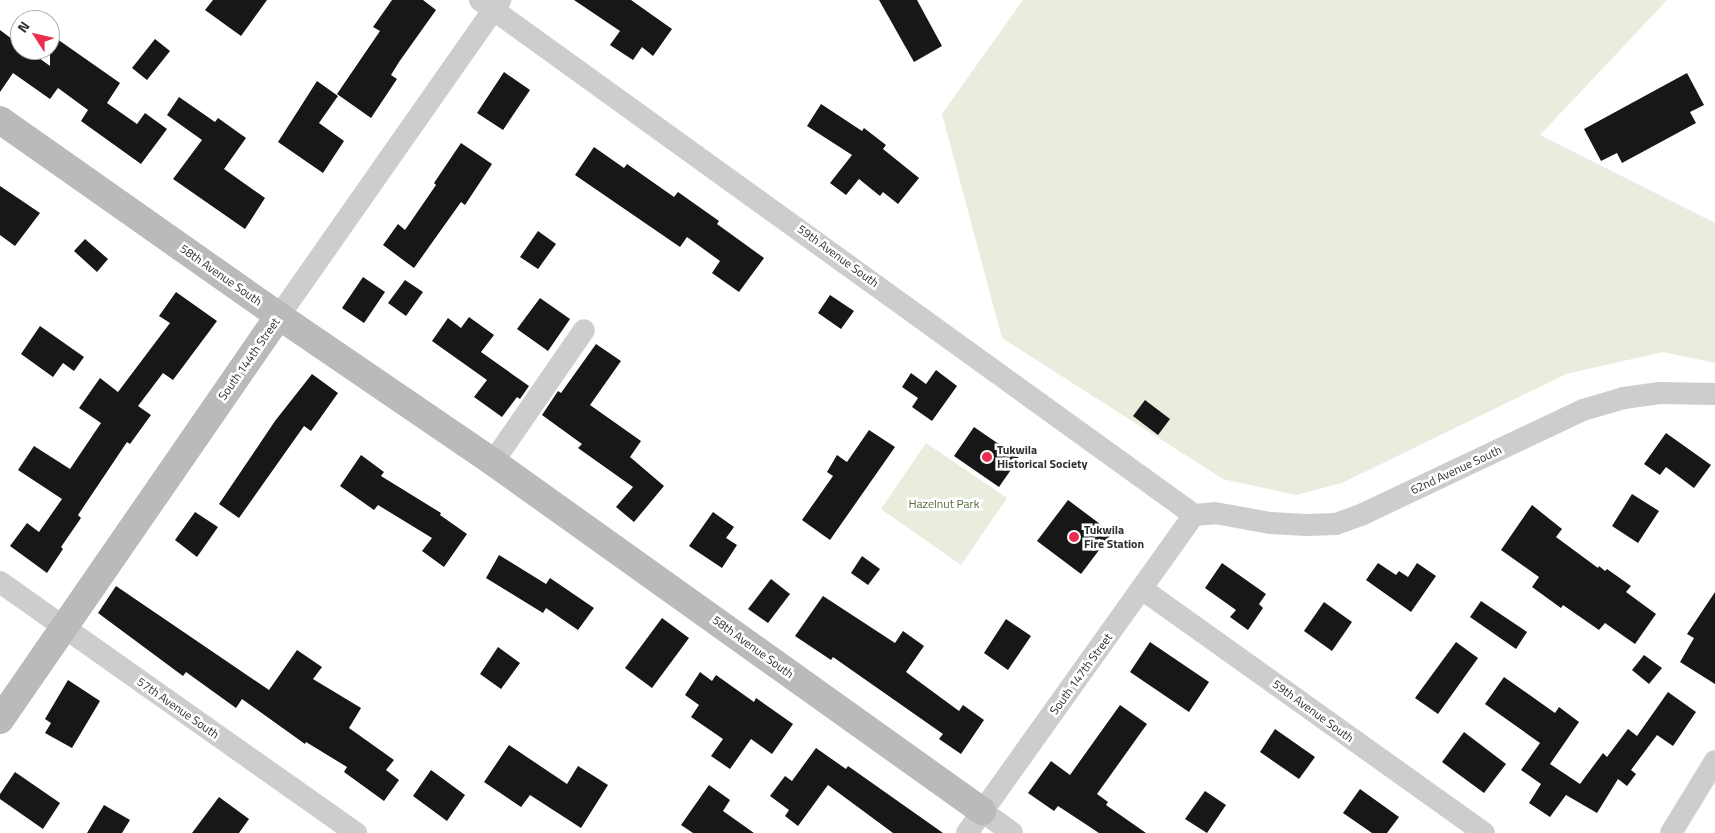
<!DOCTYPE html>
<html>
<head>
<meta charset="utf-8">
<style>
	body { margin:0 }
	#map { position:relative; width:1715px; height:833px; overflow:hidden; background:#fff; font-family:"Titillium Web",sans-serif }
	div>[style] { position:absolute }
	.green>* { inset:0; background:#e8eddd }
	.building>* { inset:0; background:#171717 }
	.street>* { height:22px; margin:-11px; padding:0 11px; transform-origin:11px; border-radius:11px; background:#cdcdcd }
	.secondary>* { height:28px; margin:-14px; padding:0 14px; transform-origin:14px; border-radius:14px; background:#bababa }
	.dots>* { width:14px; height:14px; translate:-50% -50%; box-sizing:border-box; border:2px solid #fff; border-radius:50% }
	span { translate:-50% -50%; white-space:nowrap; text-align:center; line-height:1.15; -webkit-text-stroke:5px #fff; paint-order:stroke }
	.street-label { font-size:12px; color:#303030 }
	.poi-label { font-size:12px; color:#303030; font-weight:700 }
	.left { translate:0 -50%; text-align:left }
	.park-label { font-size:12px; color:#586e3b }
	.north { position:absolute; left:10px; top:10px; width:50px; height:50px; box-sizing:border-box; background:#fff; border:1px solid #acacac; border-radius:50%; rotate:305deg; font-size:14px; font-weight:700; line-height:20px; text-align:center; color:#303030 }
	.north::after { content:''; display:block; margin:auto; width:18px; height:22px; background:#ec2d50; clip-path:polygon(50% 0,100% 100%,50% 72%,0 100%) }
</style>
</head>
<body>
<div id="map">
	<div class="green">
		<i style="clip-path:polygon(1023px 0,1667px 0,1540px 135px,1715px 223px,1715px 363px,1663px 352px,1566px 374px,1342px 483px,1296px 495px,1223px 479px,1002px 338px,942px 114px)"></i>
		<i style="clip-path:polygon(926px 443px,1007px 498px,961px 565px,881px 509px)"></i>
	</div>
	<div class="building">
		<i style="clip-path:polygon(213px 0,267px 0,241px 36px,205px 10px)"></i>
		<i style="clip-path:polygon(392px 0,423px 0,436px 10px,399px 62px,391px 75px,397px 79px,371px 118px,337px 94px,380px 31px,373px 27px)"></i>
		<i style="clip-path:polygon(574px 0,631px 0,672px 29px,653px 56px,642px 47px,633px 60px,610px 45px,620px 31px)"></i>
		<i style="clip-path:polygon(879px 0,917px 0,942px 46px,914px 62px)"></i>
		<i style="clip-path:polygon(0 30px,20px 45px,20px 50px,28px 50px,50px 66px,50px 34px,120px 83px,107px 103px,137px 124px,145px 113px,167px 129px,141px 164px,81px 121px,88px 110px,58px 88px,50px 99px,13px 73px,0 92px)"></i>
		<i style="clip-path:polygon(155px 39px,170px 51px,147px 80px,132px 68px)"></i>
		<i style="clip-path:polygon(504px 72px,530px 90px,503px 130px,477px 113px)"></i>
		<i style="clip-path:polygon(1687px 73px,1704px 105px,1690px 112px,1696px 123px,1622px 163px,1617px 153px,1601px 161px,1584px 129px)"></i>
		<i style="clip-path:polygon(317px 81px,338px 96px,319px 123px,344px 141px,323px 173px,278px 142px)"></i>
		<i style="clip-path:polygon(179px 97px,215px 122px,218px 118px,246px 138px,224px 169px,265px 198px,245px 229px,173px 179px,202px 140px,167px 115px)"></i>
		<i style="clip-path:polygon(821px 104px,862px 131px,864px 128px,886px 145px,883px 149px,919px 178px,898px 204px,883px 192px,880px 196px,859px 179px,846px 195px,830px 183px,852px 155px,807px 126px)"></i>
		<i style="clip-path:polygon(461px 143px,492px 164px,465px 205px,461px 202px,414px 268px,383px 245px,398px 224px,405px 230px,436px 185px,434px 183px)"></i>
		<i style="clip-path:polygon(594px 147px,624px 168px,627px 164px,674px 197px,678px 192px,719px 221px,717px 224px,764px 258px,739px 292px,712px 273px,720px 261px,687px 237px,680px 247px,575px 175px)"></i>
		<i style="clip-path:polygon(0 186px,40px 213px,15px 246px,0 235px)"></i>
		<i style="clip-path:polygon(538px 231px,556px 244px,538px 269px,520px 257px)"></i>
		<i style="clip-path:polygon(85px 239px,108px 259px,97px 272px,74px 251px)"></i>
		<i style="clip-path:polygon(363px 277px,385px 292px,364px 323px,342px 308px)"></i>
		<i style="clip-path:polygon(405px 280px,423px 292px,406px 316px,388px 303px)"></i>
		<i style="clip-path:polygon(176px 292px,217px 321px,173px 380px,163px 373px,138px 406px,151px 415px,130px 444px,127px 442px,78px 515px,81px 518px,61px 547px,63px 549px,47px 573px,10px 546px,27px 523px,39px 532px,62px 499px,18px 470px,34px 446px,70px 469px,101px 423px,79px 408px,100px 378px,118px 392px,170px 323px,159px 316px)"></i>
		<i style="clip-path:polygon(830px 295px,854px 311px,841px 329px,818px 313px)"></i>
		<i style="clip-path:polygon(540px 298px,570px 319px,548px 351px,517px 329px)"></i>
		<i style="clip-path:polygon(469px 317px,494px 335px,481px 352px,529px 386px,520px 399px,517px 397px,502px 417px,474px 397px,487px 380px,432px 341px,448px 318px,461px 328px)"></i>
		<i style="clip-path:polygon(40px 326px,84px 357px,74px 371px,63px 363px,53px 377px,21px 354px)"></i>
		<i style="clip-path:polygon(596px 344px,621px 361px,590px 405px,641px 441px,630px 457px,664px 486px,634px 522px,616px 507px,633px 487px,578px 448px,582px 444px,542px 415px,558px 391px,561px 393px)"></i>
		<i style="clip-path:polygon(936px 370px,957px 386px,932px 421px,912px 407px,918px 398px,902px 387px,911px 373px,926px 384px)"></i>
		<i style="clip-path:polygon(312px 374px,338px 393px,311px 431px,304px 426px,239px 518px,219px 504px,275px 421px)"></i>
		<i style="clip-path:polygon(1145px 400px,1170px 419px,1158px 435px,1133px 416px)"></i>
		<i style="clip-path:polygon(974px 427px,1019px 458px,999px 487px,954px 456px)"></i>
		<i style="clip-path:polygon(869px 430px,895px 447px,830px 540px,802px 520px,833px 476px,827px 472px,837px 455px,847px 462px)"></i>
		<i style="clip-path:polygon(1666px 433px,1711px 465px,1694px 488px,1666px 467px,1660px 475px,1644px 464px)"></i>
		<i style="clip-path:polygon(361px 455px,384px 472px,381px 476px,441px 513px,440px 515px,467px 534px,444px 567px,422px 551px,432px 538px,378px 505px,374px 510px,340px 486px)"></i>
		<i style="clip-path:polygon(1632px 494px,1659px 511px,1638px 543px,1612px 526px)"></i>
		<i style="clip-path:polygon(1068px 500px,1112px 533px,1081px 574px,1037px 541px)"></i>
		<i style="clip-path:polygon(1532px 505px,1562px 529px,1556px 537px,1598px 568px,1599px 566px,1605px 571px,1607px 569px,1631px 586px,1626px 592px,1656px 614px,1635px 644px,1605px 623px,1599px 630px,1563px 605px,1561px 608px,1532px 587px,1539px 577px,1501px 550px)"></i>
		<i style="clip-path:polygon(195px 512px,218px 527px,197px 557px,175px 540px)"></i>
		<i style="clip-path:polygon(713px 512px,734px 527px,726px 538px,737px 545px,722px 568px,689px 546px)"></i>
		<i style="clip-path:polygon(499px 555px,546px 584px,550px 578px,594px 608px,578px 630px,546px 608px,543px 613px,486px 578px)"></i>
		<i style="clip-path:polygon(862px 556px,880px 569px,868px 585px,851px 573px)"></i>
		<i style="clip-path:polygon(1222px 563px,1266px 594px,1259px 604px,1263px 608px,1248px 630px,1230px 617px,1236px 610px,1205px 588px)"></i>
		<i style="clip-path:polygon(1378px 563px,1396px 575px,1399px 571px,1408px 577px,1417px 563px,1436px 576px,1411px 612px,1366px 580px)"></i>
		<i style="clip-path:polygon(771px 579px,790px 594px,768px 623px,748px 609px)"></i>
		<i style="clip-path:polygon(116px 586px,269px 690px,297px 650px,322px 667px,313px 679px,361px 708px,349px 728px,394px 760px,386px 770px,399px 780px,384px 801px,344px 772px,347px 767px,306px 742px,305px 744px,242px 699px,236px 708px,186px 672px,183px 676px,98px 613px)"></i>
		<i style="clip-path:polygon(1715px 592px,1715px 684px,1680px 662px,1694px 638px,1687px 634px)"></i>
		<i style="clip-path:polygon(823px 596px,895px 643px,903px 631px,924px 646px,906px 672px,959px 711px,963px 705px,984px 720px,961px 754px,939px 739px,943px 734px,833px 657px,831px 660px,795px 636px)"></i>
		<i style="clip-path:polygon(1481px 601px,1527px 632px,1516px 649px,1470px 617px)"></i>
		<i style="clip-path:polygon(1324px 602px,1352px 622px,1332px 651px,1304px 631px)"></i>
		<i style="clip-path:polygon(662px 618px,689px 638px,652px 688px,625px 668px)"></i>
		<i style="clip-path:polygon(1006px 619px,1031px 636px,1008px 670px,984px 653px)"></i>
		<i style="clip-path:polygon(1150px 642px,1209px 682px,1189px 712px,1130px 672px)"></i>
		<i style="clip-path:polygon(1456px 642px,1478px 658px,1438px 714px,1415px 698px)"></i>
		<i style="clip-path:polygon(498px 647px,520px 663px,501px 689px,480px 674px)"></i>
		<i style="clip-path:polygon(1644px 655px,1662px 668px,1649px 684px,1632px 670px)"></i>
		<i style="clip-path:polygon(700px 672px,712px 681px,716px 675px,754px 702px,756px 698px,793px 724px,772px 754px,751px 739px,730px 769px,711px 756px,723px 739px,691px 717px,699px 705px,685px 695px)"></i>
		<i style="clip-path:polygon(1504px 677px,1555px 713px,1559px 707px,1579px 722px,1550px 764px,1580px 784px,1603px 753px,1607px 757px,1628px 729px,1637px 736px,1668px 692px,1696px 712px,1673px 746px,1657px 735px,1631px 770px,1636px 774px,1627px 786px,1618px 779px,1597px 813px,1566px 795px,1550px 817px,1529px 803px,1541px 784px,1521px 770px,1540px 743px,1485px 704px)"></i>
		<i style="clip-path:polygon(68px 680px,100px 701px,72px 748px,45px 733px,51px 723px,45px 719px)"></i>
		<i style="clip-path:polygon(1120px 705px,1147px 724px,1097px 794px,1108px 802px,1106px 805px,1146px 833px,1099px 833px,1058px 806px,1054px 811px,1028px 793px,1051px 761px,1070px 775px)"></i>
		<i style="clip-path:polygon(1275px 729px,1315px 757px,1299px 779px,1260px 752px)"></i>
		<i style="clip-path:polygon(1464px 732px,1506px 764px,1484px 793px,1442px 762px)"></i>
		<i style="clip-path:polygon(509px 745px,567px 784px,578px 766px,608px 785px,581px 828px,530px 795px,521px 807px,484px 782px)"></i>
		<i style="clip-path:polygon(816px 748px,846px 769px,848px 766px,943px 833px,893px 833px,828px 785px,798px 826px,785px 816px,789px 810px,770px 796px,785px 776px,792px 781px)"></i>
		<i style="clip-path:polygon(431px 770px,465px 795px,447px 821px,413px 796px)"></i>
		<i style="clip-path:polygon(15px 772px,60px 803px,43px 829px,0 799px,0 794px)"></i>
		<i style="clip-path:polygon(709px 785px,730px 800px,723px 811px,754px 833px,693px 833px,681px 825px)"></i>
		<i style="clip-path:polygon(1360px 789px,1399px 817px,1387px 833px,1372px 833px,1343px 813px)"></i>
		<i style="clip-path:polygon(1205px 791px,1226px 805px,1207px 833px,1185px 819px)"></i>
		<i style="clip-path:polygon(219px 797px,249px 819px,239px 833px,192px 833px)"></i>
		<i style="clip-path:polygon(104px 805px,130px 820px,122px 833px,87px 833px)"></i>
	</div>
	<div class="street">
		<i style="left:480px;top:0;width:880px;rotate:35.8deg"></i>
		<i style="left:279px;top:316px;width:386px;rotate:-55deg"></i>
		<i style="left:493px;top:462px;width:160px;rotate:-55.4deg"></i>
		<i style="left:1194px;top:515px;width:21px;rotate:-5deg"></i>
		<i style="left:1215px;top:513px;width:56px;rotate:10.3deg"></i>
		<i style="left:1270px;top:523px;width:37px;rotate:3deg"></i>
		<i style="left:1307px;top:525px;width:29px;rotate:-2deg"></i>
		<i style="left:1336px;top:524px;width:29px;rotate:-20deg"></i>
		<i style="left:1363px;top:514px;width:243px;rotate:-25.3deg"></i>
		<i style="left:1583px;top:410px;width:43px;rotate:-16.3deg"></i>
		<i style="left:1624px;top:398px;width:36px;rotate:-8deg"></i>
		<i style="left:1660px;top:393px;width:55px;rotate:1deg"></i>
		<i style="left:0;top:582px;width:436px;rotate:35.2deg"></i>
		<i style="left:1142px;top:589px;width:420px;rotate:35.5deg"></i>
		<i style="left:982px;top:811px;width:37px;rotate:36deg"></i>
		<i style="left:967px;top:833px;width:391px;rotate:-54.5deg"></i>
		<i style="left:1671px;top:833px;width:84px;rotate:-58.6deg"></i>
	</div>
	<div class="secondary">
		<i style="left:0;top:120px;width:341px;rotate:35.1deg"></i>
		<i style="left:279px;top:316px;width:259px;rotate:34.3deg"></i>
		<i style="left:493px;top:462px;width:601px;rotate:35.52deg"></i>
		<i style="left:0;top:720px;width:491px;rotate:-55.4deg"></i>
	</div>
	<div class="dots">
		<i style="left:987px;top:457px;background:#ec2d50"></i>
		<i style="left:1074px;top:537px;background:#ec2d50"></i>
	</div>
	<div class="street-label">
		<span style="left:838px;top:256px;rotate:36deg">59th Avenue South</span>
		<span style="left:221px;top:275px;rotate:35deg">58th Avenue South</span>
		<span style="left:249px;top:359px;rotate:-55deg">South 144th Street</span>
		<span style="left:1456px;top:470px;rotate:-25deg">62nd Avenue South</span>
		<span style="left:753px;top:647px;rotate:36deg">58th Avenue South</span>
		<span style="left:1081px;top:674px;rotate:-54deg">South 147th Street</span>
		<span style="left:178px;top:708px;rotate:35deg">57th Avenue South</span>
		<span style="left:1313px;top:711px;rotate:36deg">59th Avenue South</span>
	</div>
	<div class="poi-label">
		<span class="left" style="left:997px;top:457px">Tukwila<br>Historical Society</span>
		<span class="left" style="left:1084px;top:537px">Tukwila<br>Fire Station</span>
	</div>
	<div class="park-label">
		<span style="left:944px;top:504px">Hazelnut Park</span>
	</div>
	<div class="north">N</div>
</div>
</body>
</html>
